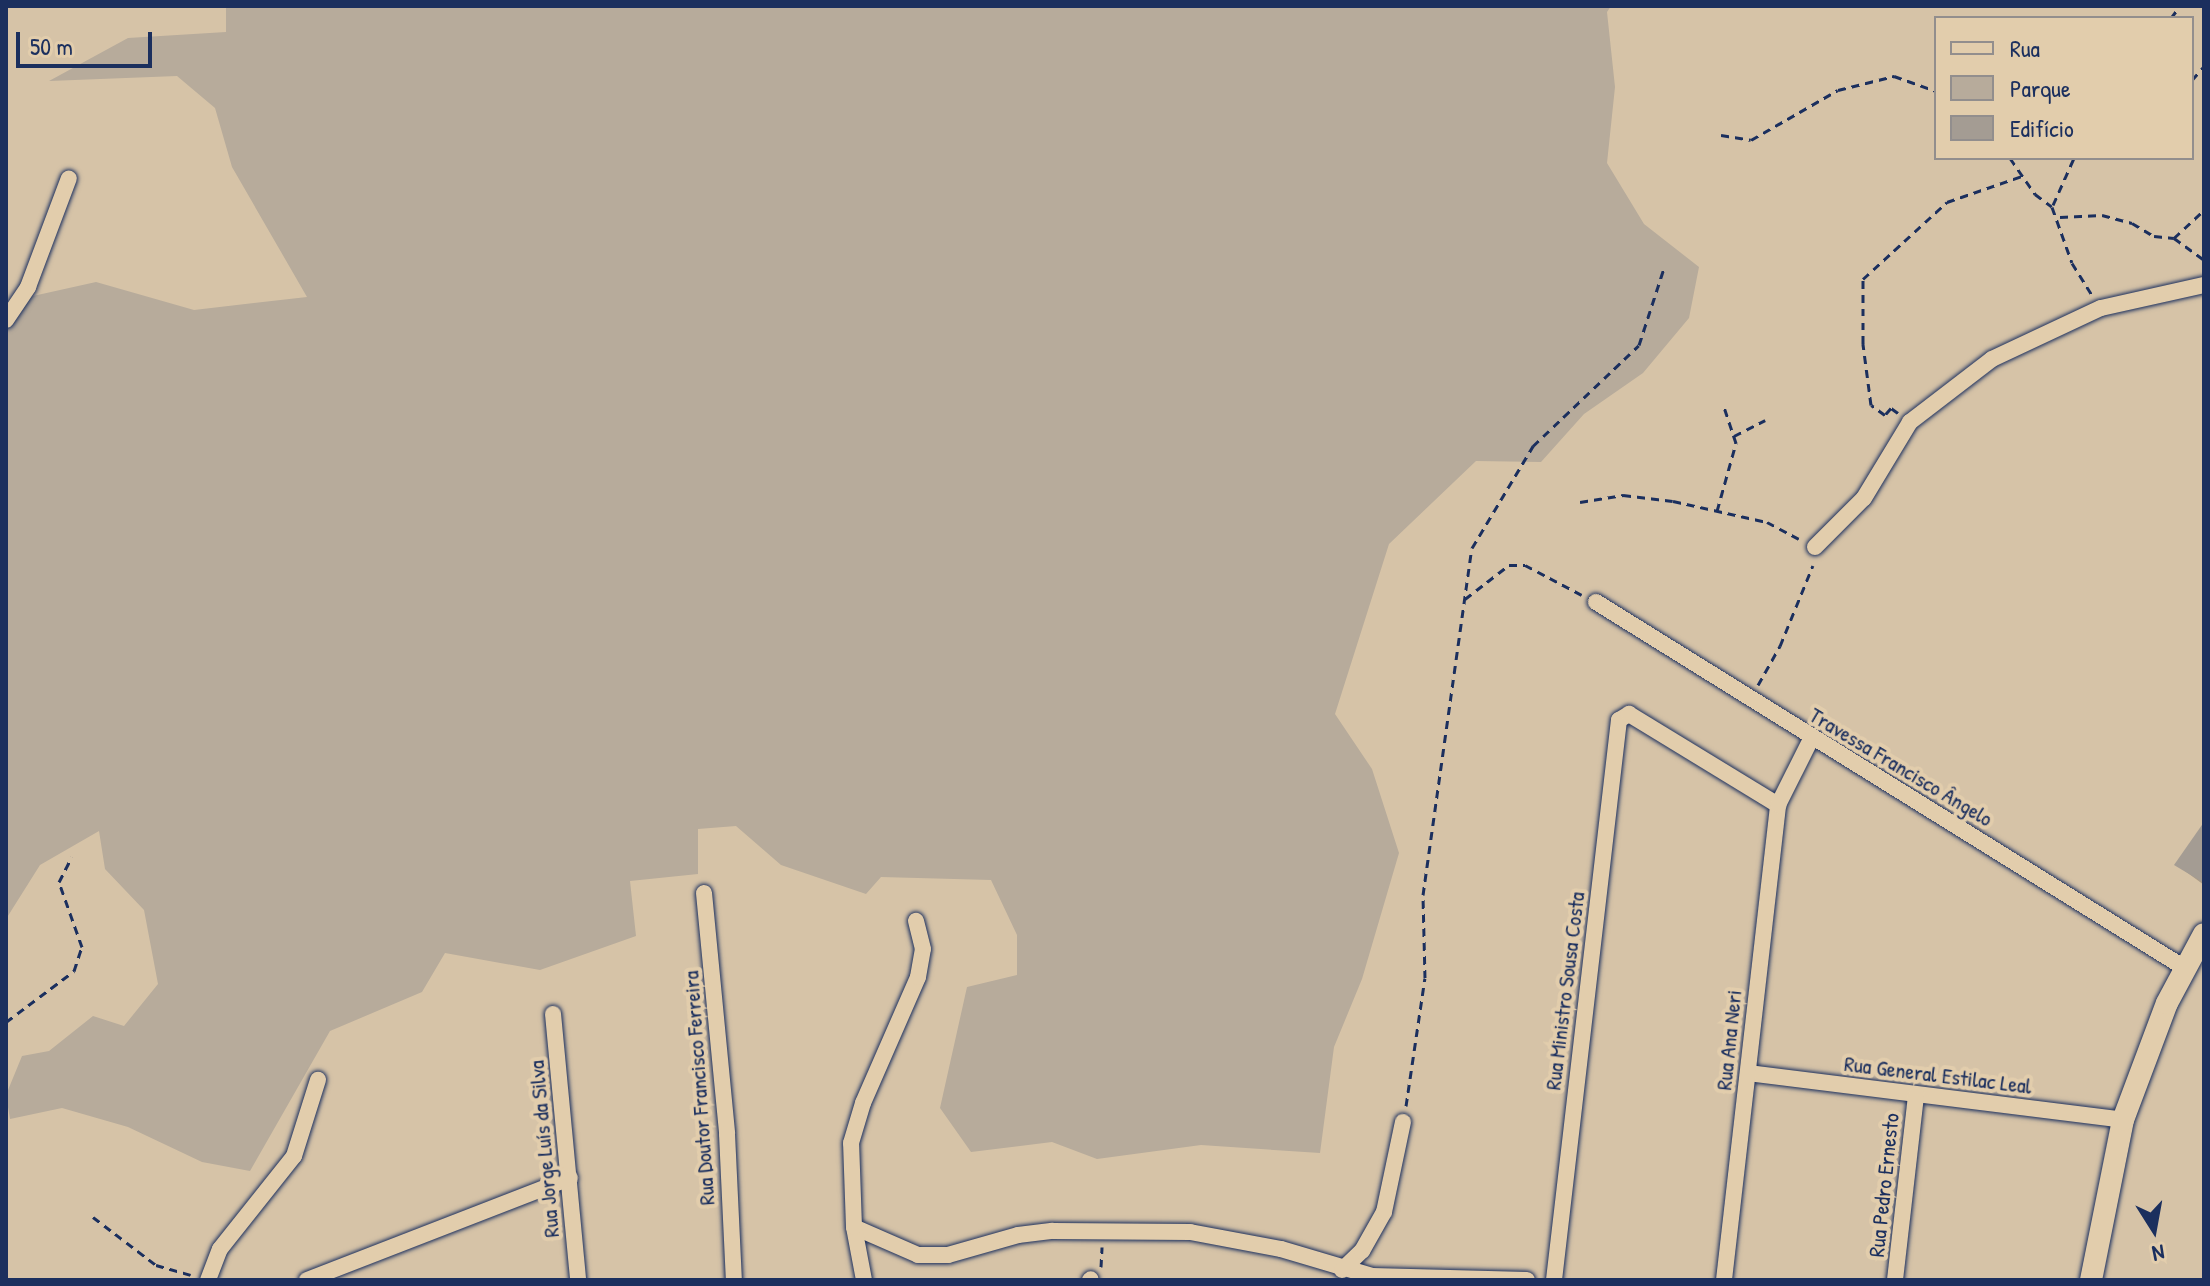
<!DOCTYPE html>
<html>
<head>
<meta charset="utf-8">
<style>
	body { margin:0 }
	#map { position:relative; width:2210px; height:1286px; overflow:hidden; background:#d6c3a7; font-family:"Patrick Hand",sans-serif }
	div>[style] { position:absolute }
	.green>* { inset:0; background:#b7ab9b }
	.shadow>* { inset:0; background:#0003 }
	.building>* { inset:0; background:#a49c93 }
	.path>* { height:3px; margin-top:-1.5px; transform-origin:0; background:repeating-linear-gradient(90deg,#1b2f5e 0 8px,transparent 0 14px) }
	.roads { filter:drop-shadow(0 0 2px #1b2f5e) drop-shadow(0 0 2px #1b2f5e) }
	.minor>* { height:16px; margin:-8px; padding:0 8px; transform-origin:8px; border-radius:8px; background:#e2cdac }
	.secondary>* { height:22px; margin:-11px; padding:0 11px; transform-origin:11px; border-radius:11px; background:#e2cdac }
	span { translate:-50% -50%; white-space:nowrap; text-align:center; line-height:1.15; -webkit-text-stroke:8px #e2cdac; paint-order:stroke }
	.street-label { font-size:22px; color:#1b2f5e }
	.frame { position:absolute; inset:0; border:8px solid #1b2f5e; pointer-events:none }
	.legend { position:absolute; left:1934px; top:16px; width:260px; height:144px; box-sizing:border-box; background:#e2cdac; border:2px solid #928e8d; margin:0; padding:10px 14px; list-style:none; font-size:24px; color:#1b2f5e }
	.legend li { display:flex; align-items:center; gap:16px; height:40px }
	.legend b { width:40px; border:2px solid #928e8d }
	.north { position:absolute; left:2114px; top:1190px; width:80px; height:80px; -webkit-text-stroke:6px #e2cdac; paint-order:stroke; rotate:169deg; font-size:22px; font-weight:700; line-height:32px; text-align:center; color:#1b2f5e }
	.north::after { content:''; display:block; margin:auto; width:28px; height:36px; background:#1b2f5e; clip-path:polygon(50% 0,100% 100%,50% 72%,0 100%) }
	.scale { position:absolute; left:16px; top:32px; width:136px; height:36px; box-sizing:border-box; border:4px solid #1b2f5e; border-top:0; padding-left:10px; font-size:24px; line-height:28px; white-space:nowrap; color:#1b2f5e; -webkit-text-stroke:6px #e2cdac; paint-order:stroke }
</style>
</head>
<body>
<div id="map">
	<div class="green">
		<i style="clip-path:polygon(226px 6px,1611px 6px,1607px 12px,1615px 87px,1607px 163px,1644px 224px,1699px 267px,1689px 318px,1643px 373px,1584px 414px,1541px 462px,1476px 461px,1389px 544px,1335px 714px,1372px 769px,1399px 853px,1362px 979px,1334px 1047px,1320px 1153px,1201px 1145px,1097px 1159px,1052px 1142px,971px 1152px,940px 1108px,967px 987px,1017px 975px,1017px 935px,991px 880px,881px 877px,866px 894px,781px 865px,736px 826px,698px 829px,698px 874px,630px 881px,636px 936px,540px 970px,445px 953px,422px 992px,330px 1031px,250px 1171px,202px 1162px,128px 1127px,62px 1108px,10px 1119px,6px 1095px,22px 1056px,49px 1051px,93px 1016px,124px 1026px,158px 984px,144px 910px,105px 869px,99px 831px,40px 865px,6px 919px,6px 302px,96px 282px,194px 310px,307px 297px,232px 167px,215px 108px,177px 76px,49px 81px,128px 38px,226px 32px)"></i>
	</div>
	<div class="shadow">
		<i style="clip-path:polygon(2204px 826px,2204px 885px,2177px 865px)"></i>
	</div>
	<div class="building">
		<i style="clip-path:polygon(2204px 822px,2204px 883px,2174px 865px)"></i>
	</div>
	<div class="path">
		<i style="left:2171px;top:18px;width:15px;rotate:-53deg"></i>
		<i style="left:2192px;top:80px;width:18px;rotate:-49deg"></i>
		<i style="left:1721px;top:135px;width:30px;rotate:9deg"></i>
		<i style="left:1751px;top:140px;width:100px;rotate:-29.9deg"></i>
		<i style="left:1838px;top:90px;width:58px;rotate:-14deg"></i>
		<i style="left:1894px;top:76px;width:45px;rotate:19.7deg"></i>
		<i style="left:2010px;top:158px;width:44px;rotate:55.2deg"></i>
		<i style="left:2035px;top:194px;width:21px;rotate:37deg"></i>
		<i style="left:2052px;top:207px;width:59px;rotate:70.3deg"></i>
		<i style="left:2072px;top:263px;width:38px;rotate:58deg"></i>
		<i style="left:2053px;top:205px;width:51px;rotate:-65.9deg"></i>
		<i style="left:2060px;top:217px;width:42px;rotate:-2.7deg"></i>
		<i style="left:2102px;top:215px;width:31px;rotate:15deg"></i>
		<i style="left:2132px;top:223px;width:26px;rotate:31deg"></i>
		<i style="left:2154px;top:236px;width:20px;rotate:6deg"></i>
		<i style="left:2174px;top:238px;width:37px;rotate:36deg"></i>
		<i style="left:2174px;top:238px;width:41px;rotate:-43deg"></i>
		<i style="left:1898px;top:413px;width:9px;rotate:-144deg"></i>
		<i style="left:1891px;top:408px;width:9px;rotate:131deg"></i>
		<i style="left:1885px;top:415px;width:17px;rotate:-144deg"></i>
		<i style="left:1871px;top:405px;width:62px;rotate:-97.5deg"></i>
		<i style="left:1863px;top:344px;width:65px;rotate:-90deg"></i>
		<i style="left:1863px;top:279px;width:114px;rotate:-42.5deg"></i>
		<i style="left:1947px;top:202px;width:79px;rotate:-19.1deg"></i>
		<i style="left:1734px;top:436px;width:35px;rotate:-27deg"></i>
		<i style="left:1580px;top:502px;width:44px;rotate:-9.2deg"></i>
		<i style="left:1623px;top:495px;width:50px;rotate:6.8deg"></i>
		<i style="left:1673px;top:501px;width:96px;rotate:12.6deg"></i>
		<i style="left:1767px;top:522px;width:36px;rotate:28deg"></i>
		<i style="left:1717px;top:511px;width:71px;rotate:-74.4deg"></i>
		<i style="left:1736px;top:443px;width:41px;rotate:-108.4deg"></i>
		<i style="left:1465px;top:599px;width:56px;rotate:-37.7deg"></i>
		<i style="left:1509px;top:565px;width:16px"></i>
		<i style="left:1525px;top:565px;width:64px;rotate:27.8deg"></i>
		<i style="left:1758px;top:685px;width:45px;rotate:-60.6deg"></i>
		<i style="left:1780px;top:646px;width:87px;rotate:-67.8deg"></i>
		<i style="left:6px;top:1022px;width:85px;rotate:-36.9deg"></i>
		<i style="left:74px;top:971px;width:25px;rotate:-72deg"></i>
		<i style="left:82px;top:947px;width:69px;rotate:-109.5deg"></i>
		<i style="left:59px;top:882px;width:28px;rotate:-63deg"></i>
		<i style="left:1406px;top:1106px;width:129px;rotate:-81.6deg"></i>
		<i style="left:1425px;top:978px;width:83px;rotate:-91.4deg"></i>
		<i style="left:1423px;top:895px;width:350px;rotate:-82deg"></i>
		<i style="left:1472px;top:548px;width:119px;rotate:-59.1deg"></i>
		<i style="left:1533px;top:446px;width:146px;rotate:-43.6deg"></i>
		<i style="left:1639px;top:345px;width:81px;rotate:-72deg"></i>
		<i style="left:93px;top:1217px;width:79px;rotate:37.3deg"></i>
		<i style="left:156px;top:1265px;width:36px;rotate:16deg"></i>
		<i style="left:1101px;top:1267px;width:20px;rotate:-87deg"></i>
	</div>
	<div class="roads">
		<div class="minor">
			<i style="left:6px;top:320px;width:40px;rotate:-56deg"></i>
			<i style="left:28px;top:287px;width:116px;rotate:-69.4deg"></i>
			<i style="left:1815px;top:547px;width:69px;rotate:-45deg"></i>
			<i style="left:1864px;top:498px;width:89px;rotate:-58.8deg"></i>
			<i style="left:1910px;top:422px;width:103px;rotate:-37.5deg"></i>
			<i style="left:1992px;top:359px;width:120px;rotate:-25.1deg"></i>
			<i style="left:2101px;top:308px;width:106px;rotate:-12.6deg"></i>
			<i style="left:1596px;top:602px;width:691px;rotate:31.87deg"></i>
			<i style="left:704px;top:893px;width:242px;rotate:84.5deg"></i>
			<i style="left:727px;top:1134px;width:146px;rotate:87.3deg"></i>
			<i style="left:553px;top:1014px;width:267px;rotate:84.6deg"></i>
			<i style="left:1748px;top:1073px;width:378px;rotate:7.1deg"></i>
			<i style="left:854px;top:1227px;width:70px;rotate:23.6deg"></i>
			<i style="left:918px;top:1255px;width:30px"></i>
			<i style="left:948px;top:1255px;width:73px;rotate:-15.9deg"></i>
			<i style="left:1018px;top:1235px;width:35px;rotate:-7deg"></i>
			<i style="left:1053px;top:1231px;width:137px;rotate:0.4deg"></i>
			<i style="left:1190px;top:1232px;width:93px;rotate:10.6deg"></i>
			<i style="left:1281px;top:1249px;width:95px;rotate:16.5deg"></i>
			<i style="left:1372px;top:1276px;width:155px;rotate:1.5deg"></i>
			<i style="left:1342px;top:1270px;width:28px;rotate:-44deg"></i>
			<i style="left:1362px;top:1251px;width:45px;rotate:-60.6deg"></i>
			<i style="left:1384px;top:1212px;width:92px;rotate:-78.1deg"></i>
			<i style="left:208px;top:1280px;width:33px;rotate:-69deg"></i>
			<i style="left:220px;top:1249px;width:119px;rotate:-51.5deg"></i>
			<i style="left:294px;top:1156px;width:80px;rotate:-72.5deg"></i>
			<i style="left:307px;top:1280px;width:282px;rotate:-21.2deg"></i>
			<i style="left:864px;top:1280px;width:54px;rotate:-100.7deg"></i>
			<i style="left:854px;top:1227px;width:84px;rotate:-92deg"></i>
			<i style="left:851px;top:1143px;width:42px;rotate:-73.3deg"></i>
			<i style="left:863px;top:1103px;width:137px;rotate:-66.4deg"></i>
			<i style="left:918px;top:977px;width:28px;rotate:-80deg"></i>
			<i style="left:923px;top:949px;width:29px;rotate:-104deg"></i>
			<i style="left:1090px;top:1280px;width:1px;rotate:-45deg"></i>
			<i style="left:1554px;top:1280px;width:564px;rotate:-83.38deg"></i>
			<i style="left:1619px;top:720px;width:12px;rotate:-31deg"></i>
			<i style="left:1629px;top:714px;width:175px;rotate:31.4deg"></i>
			<i style="left:1724px;top:1280px;width:478px;rotate:-83.5deg"></i>
			<i style="left:1778px;top:805px;width:74px;rotate:-63.4deg"></i>
			<i style="left:1895px;top:1280px;width:186px;rotate:-83.5deg"></i>
		</div>
		<div class="secondary">
			<i style="left:2091px;top:1280px;width:163px;rotate:-78.7deg"></i>
			<i style="left:2123px;top:1120px;width:125px;rotate:-69.4deg"></i>
			<i style="left:2167px;top:1003px;width:78px;rotate:-61.8deg"></i>
		</div>
	</div>
	<div class="street-label">
		<span style="left:1901px;top:767px;rotate:31deg">Travessa Francisco Ângelo</span>
		<span style="left:1565px;top:991px;rotate:-83deg">Rua Ministro Sousa Costa</span>
		<span style="left:1729px;top:1040px;rotate:-84deg">Rua Ana Neri</span>
		<span style="left:1938px;top:1075px;rotate:7deg">Rua General Estilac Leal</span>
		<span style="left:699px;top:1088px;rotate:-94deg">Rua Doutor Francisco Ferreira</span>
		<span style="left:544px;top:1149px;rotate:-95deg">Rua Jorge Luís da Silva</span>
		<span style="left:1884px;top:1185px;rotate:-84deg">Rua Pedro Ernesto</span>
	</div>
	<div class="frame"></div>
	<ul class="legend">
	<li><b style="height:10px;background:#e2cdac"></b>Rua</li>
	<li><b style="height:22px;background:#b7ab9b"></b>Parque</li>
	<li><b style="height:22px;background:#a49c93"></b>Edifício</li>
	</ul>
	<div class="north">N</div>
	<div class="scale">50 m</div>
</div>
</body>
</html>
